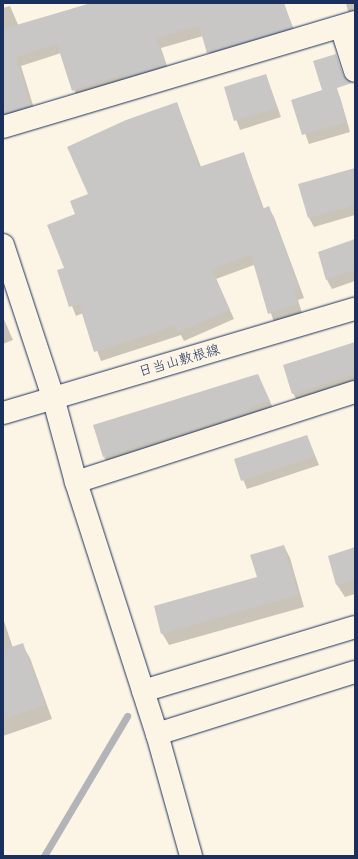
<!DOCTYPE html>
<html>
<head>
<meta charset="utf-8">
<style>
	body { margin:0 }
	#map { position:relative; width:358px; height:859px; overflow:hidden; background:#fcf5e5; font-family:Delius,"Klee One",sans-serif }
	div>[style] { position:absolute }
	.shadow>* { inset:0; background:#0003 }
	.stream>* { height:7px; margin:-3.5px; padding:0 3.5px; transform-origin:3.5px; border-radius:3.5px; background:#b2b4b8 }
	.building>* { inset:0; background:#c8c7c6 }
	.roads { filter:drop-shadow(0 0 1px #1b2f5e) drop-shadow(0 0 1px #1b2f5e) }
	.street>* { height:22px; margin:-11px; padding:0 11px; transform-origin:11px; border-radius:11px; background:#fcf5e5 }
	.secondary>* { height:22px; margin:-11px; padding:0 11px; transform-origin:11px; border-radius:11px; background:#fcf5e5 }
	span { translate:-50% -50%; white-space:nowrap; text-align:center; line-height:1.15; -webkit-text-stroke:4px #fcf5e5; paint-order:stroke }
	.street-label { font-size:14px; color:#1b2f5e }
	.frame { position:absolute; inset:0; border:4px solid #1b2f5e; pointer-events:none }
</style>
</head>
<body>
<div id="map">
	<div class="shadow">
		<i style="clip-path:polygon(92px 3px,283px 3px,297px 37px,213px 62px,203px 36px,161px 48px,170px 75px,78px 100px,61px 53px,21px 66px,36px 115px,3px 126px,3px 8px,10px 6px,19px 27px)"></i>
		<i style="clip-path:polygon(346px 3px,355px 3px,355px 20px,348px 11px)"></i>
		<i style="clip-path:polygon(266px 75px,281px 117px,240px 130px,225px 88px)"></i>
		<i style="clip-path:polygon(335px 88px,340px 97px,350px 132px,309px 144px,293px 100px)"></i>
		<i style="clip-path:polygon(177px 103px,201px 167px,244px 154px,264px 209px,268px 207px,274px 217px,304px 298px,298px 300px,302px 313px,274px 322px,254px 265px,216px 279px,234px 319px,184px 341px,181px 335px,101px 361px,83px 313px,76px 316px,58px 271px,65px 269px,77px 215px,90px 194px)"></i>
		<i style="clip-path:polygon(355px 169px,355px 215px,314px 227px,309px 218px)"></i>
		<i style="clip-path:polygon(355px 240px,355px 281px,332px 289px,327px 280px)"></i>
		<i style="clip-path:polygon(3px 317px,13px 340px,3px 344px)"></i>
		<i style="clip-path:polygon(355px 343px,355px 388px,300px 406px,293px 393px)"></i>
		<i style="clip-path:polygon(257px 375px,276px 414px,111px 469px,104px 457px)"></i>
		<i style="clip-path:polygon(307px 436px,319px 465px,247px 489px,235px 460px)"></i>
		<i style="clip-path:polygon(284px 546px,290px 558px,304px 607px,169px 645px,162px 633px,258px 578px)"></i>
		<i style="clip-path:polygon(355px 548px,355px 594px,345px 597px,337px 585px,329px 557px)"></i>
		<i style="clip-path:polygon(3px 618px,13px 648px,22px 645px,30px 658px,52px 719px,3px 736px)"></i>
	</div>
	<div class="stream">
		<i style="left:44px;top:856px;width:163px;rotate:-59.3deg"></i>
	</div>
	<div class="building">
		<i style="clip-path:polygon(91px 3px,284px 3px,293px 28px,207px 53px,199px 26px,156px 38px,166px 65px,124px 78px,123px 74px,72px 91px,57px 44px,16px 57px,31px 106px,3px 114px,3px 29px)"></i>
		<i style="clip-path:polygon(336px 54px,343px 75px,352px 83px,337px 88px,347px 122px,302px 135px,291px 100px,322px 90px,313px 61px)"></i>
		<i style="clip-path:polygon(266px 74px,277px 108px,234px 121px,224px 87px)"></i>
		<i style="clip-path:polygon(177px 102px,199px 167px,244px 152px,262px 209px,269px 206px,299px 289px,294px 291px,298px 304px,268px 314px,251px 255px,212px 269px,230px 310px,178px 332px,175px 326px,94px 352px,79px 304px,69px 307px,57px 270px,64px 268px,47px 225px,75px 214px,70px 201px,88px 194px,67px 147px,126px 120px)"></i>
		<i style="clip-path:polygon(355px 168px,355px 205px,308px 218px,298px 184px)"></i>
		<i style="clip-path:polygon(355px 239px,355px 270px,326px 280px,318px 252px)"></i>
		<i style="clip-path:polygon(355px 342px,355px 374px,292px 394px,283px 365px)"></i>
		<i style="clip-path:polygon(258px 374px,270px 401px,249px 407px,250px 411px,103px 457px,93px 425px)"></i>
		<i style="clip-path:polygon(307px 435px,315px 456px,241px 481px,234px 459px)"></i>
		<i style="clip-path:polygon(284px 545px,298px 595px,161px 634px,154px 606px,257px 577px,250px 555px)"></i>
		<i style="clip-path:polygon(355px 547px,355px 579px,336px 585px,328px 556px)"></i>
		<i style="clip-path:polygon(23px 643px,45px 705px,3px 720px,3px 650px)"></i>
	</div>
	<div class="roads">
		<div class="street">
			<i style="left:341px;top:27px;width:46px;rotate:72.3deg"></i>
			<i style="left:3px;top:127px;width:367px;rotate:-16.6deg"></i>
			<i style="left:76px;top:482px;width:293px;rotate:-17.9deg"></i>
			<i style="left:143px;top:691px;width:221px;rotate:-16.8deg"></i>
			<i style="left:157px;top:734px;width:207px;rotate:-17.4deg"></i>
		</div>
		<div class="secondary">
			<i style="left:3px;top:245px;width:160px;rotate:71.8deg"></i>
			<i style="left:53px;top:397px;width:88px;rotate:74.9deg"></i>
			<i style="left:76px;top:482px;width:265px;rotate:72.2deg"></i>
			<i style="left:157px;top:734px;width:127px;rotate:74.4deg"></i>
			<i style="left:3px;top:413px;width:367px;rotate:-16.5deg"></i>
		</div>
	</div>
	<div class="street-label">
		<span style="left:179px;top:360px;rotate:-16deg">日当山敷根線</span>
	</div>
	<div class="frame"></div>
</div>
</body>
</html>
